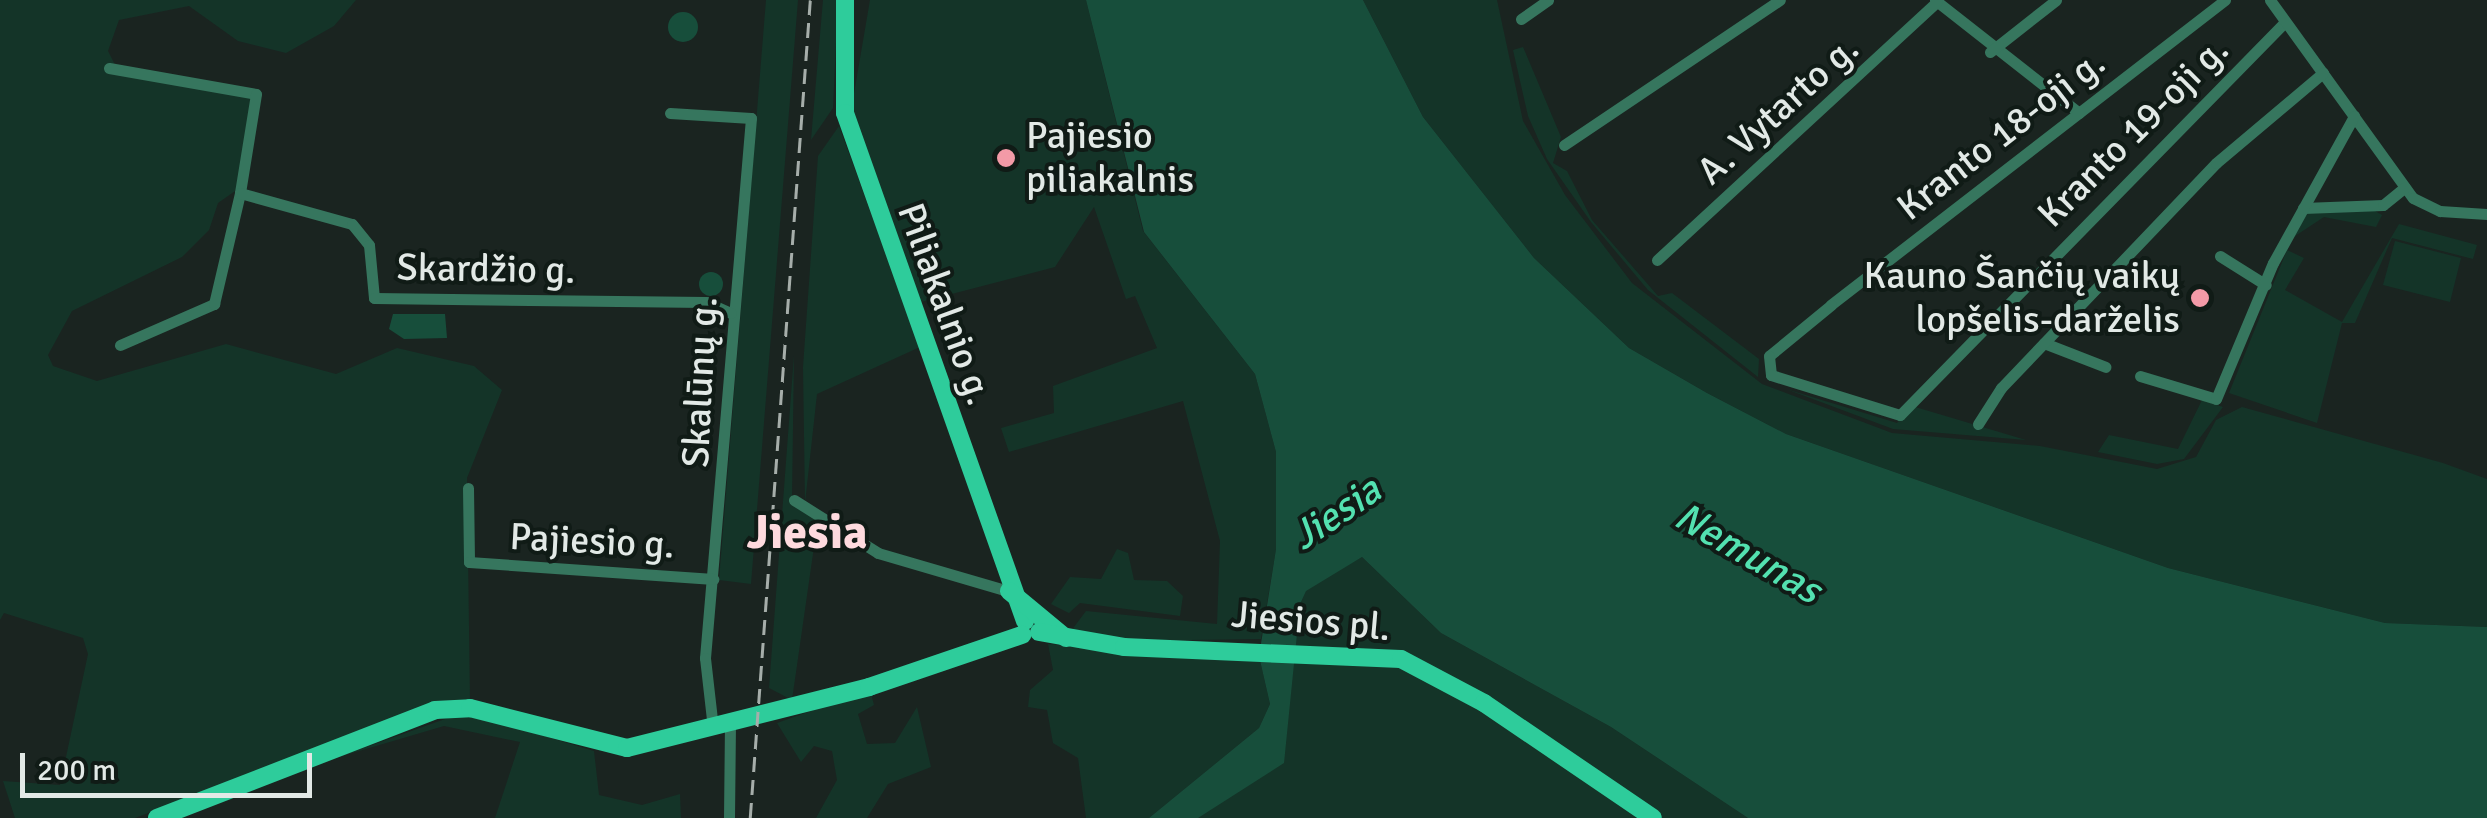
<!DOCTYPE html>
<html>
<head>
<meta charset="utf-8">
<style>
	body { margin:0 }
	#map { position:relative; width:2487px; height:818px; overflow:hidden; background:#1a2420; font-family:Signika,sans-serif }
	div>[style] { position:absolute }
	.green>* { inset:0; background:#143428 }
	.water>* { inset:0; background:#174e3b }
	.round { border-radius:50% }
	.street>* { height:11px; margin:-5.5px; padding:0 5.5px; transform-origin:5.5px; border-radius:5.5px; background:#36765e }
	.primary>* { height:18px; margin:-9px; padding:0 9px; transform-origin:9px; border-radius:9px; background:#2ecc9b }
	.rail>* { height:2.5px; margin-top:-1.25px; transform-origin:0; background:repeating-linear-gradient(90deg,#a6aeaa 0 15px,transparent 0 23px) }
	.dots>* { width:28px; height:28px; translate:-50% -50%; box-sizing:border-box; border:5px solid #101b16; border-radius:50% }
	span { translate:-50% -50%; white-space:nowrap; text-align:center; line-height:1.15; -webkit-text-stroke:8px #101b16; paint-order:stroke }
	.street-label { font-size:38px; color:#e2e9e6 }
	.poi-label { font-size:38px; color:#e2e9e6 }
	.left { translate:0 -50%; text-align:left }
	.right { translate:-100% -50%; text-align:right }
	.water-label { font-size:40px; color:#53e1b0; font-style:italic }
	.district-label { font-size:48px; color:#fedade; font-weight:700 }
	.scale { position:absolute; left:20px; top:753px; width:292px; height:45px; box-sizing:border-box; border:5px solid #e2e9e6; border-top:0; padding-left:12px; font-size:30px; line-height:35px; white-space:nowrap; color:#e2e9e6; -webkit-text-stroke:8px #101b16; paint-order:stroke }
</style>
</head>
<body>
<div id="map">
	<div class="green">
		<i style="clip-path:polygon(0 0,356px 0,334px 26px,286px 53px,238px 41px,189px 6px,119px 20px,108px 51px,117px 69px,251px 97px,238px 189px,218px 203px,209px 230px,182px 257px,72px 311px,48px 355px,53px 366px,97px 381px,226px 344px,336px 374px,397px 348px,474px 366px,502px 390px,467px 478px,470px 702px,378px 726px,135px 818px,15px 818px,3px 781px,60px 785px,88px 654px,83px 638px,4px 613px,0 620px)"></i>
		<i style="clip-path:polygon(766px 0,798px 0,751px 584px,719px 580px)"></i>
		<i style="clip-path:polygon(823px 0,838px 0,833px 108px,811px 140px)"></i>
		<i style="clip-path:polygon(870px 0,1086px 0,1143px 231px,1255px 374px,1276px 452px,1276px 549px,1261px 639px,1118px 641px,1071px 631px,1086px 611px,1217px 624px,1220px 541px,1183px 401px,1009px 452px,1001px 428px,1054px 413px,1053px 386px,1157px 348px,1135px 296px,1126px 299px,1094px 207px,1055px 267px,917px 303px,851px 111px)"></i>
		<i style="clip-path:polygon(1363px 0,1497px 0,1523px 121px,1565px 195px,1632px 283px,1762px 384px,1892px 433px,2040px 446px,2157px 469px,2196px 457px,2216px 420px,2242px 407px,2443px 463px,2487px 479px,2487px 627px,2385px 623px,2168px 568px,1786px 434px,1707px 393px,1629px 348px,1534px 258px,1423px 117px)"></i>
		<i style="clip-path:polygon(1523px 47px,1561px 137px,1553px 163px,1567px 171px,1592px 220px,1658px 296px,1672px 293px,1759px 359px,1758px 377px,1648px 290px,1591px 222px,1547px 159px,1528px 116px,1513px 50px)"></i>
		<i style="clip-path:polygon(839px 126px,920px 347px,817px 394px,805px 503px,803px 367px,818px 156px)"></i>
		<i style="clip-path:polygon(2370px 208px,2382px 215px,2376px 227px,2324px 217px,2292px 238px,2304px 213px)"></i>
		<i style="clip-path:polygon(2399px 224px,2477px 245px,2473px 259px,2392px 238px,2355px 323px,2342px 323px,2317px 423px,2229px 393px,2287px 250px,2304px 258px,2285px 290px,2342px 322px)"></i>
		<i style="clip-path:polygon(2395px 241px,2461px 258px,2450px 302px,2383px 285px)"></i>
		<i style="clip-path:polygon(794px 355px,792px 499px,818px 519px,792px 700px,769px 688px)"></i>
		<i style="clip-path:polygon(1786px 389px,1897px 423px,1912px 406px,2026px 440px,1893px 429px)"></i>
		<i style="clip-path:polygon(2202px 400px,2223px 407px,2184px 459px,2157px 464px,2098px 452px,2109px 435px,2178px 449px)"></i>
		<i style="clip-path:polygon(1117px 549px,1128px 553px,1134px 580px,1167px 581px,1183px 596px,1180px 616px,1080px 603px,1069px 613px,1051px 604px,1070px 577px,1101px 579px)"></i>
		<i style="clip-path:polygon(1362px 557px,1441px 633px,1611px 727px,1748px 818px,1173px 818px,1271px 745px,1283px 600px)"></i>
		<i style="clip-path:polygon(1048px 644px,1259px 656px,1270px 704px,1259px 728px,1149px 818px,1086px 818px,1078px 758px,1053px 743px,1047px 710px,1028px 707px,1030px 690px,1053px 670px)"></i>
		<i style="clip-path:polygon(870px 690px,874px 705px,858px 714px,867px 744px,895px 743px,917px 707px,931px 767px,888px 784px,867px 818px,816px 818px,837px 780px,832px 751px,814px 746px,801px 762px,777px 723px)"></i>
		<i style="clip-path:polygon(465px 712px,594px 751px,599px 795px,642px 805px,680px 794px,681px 818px,495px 818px,520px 742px,444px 726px,332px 759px)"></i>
	</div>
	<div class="water">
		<i style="clip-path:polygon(1086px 0,1363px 0,1423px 117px,1534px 258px,1629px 348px,1707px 393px,1786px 434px,2168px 568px,2385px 623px,2487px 627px,2487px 818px,1748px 818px,1611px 727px,1441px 633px,1362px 557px,1306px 591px,1300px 604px,1284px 763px,1198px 818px,1149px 818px,1259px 728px,1270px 704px,1259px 656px,1276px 549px,1276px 452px,1255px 374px,1144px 232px)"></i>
		<i class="round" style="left:668px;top:12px;width:30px;height:30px"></i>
		<i class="round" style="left:699px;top:272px;width:24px;height:24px"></i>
		<i style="clip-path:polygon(393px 314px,445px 314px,447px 338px,404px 339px,389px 329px)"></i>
	</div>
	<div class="street">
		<i style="left:1935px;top:0;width:183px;rotate:38.1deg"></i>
		<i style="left:2225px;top:0;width:498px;rotate:142.3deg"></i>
		<i style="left:1831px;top:305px;width:80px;rotate:140.6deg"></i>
		<i style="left:1769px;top:356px;width:19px;rotate:84deg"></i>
		<i style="left:1771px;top:375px;width:135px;rotate:17.2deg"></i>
		<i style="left:1900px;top:415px;width:550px;rotate:-45.59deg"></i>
		<i style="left:2270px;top:0;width:244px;rotate:54.2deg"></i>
		<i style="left:2413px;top:198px;width:30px;rotate:26deg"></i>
		<i style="left:2440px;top:211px;width:47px;rotate:3.7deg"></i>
		<i style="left:1521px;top:19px;width:33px;rotate:-35deg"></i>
		<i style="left:1990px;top:52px;width:84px;rotate:-38.2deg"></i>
		<i style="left:109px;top:68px;width:149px;rotate:10deg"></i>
		<i style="left:256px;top:94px;width:100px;rotate:99.2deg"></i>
		<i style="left:670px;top:113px;width:81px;rotate:3.5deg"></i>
		<i style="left:751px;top:118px;width:542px;rotate:94.87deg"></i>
		<i style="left:705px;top:658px;width:70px;rotate:83.5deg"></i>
		<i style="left:1564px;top:145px;width:260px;rotate:-33.9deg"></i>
		<i style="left:2303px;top:208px;width:80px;rotate:-2.1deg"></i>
		<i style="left:2383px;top:205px;width:28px;rotate:-39deg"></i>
		<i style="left:2220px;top:256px;width:54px;rotate:32.2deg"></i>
		<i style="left:1657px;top:260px;width:381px;rotate:-42.7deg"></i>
		<i style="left:2044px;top:343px;width:66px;rotate:21.2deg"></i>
		<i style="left:120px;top:345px;width:103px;rotate:-23.6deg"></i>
		<i style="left:214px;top:304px;width:114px;rotate:-76.8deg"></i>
		<i style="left:240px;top:193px;width:116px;rotate:15.5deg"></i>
		<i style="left:352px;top:224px;width:27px;rotate:51deg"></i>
		<i style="left:369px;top:245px;width:53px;rotate:84.6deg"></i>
		<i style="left:374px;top:298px;width:332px;rotate:0.7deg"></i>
		<i style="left:706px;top:302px;width:27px;rotate:24deg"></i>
		<i style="left:2140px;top:376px;width:79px;rotate:16.8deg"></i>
		<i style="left:2216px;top:399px;width:147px;rotate:-67.3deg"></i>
		<i style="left:2273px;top:263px;width:168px;rotate:-61.1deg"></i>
		<i style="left:1978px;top:424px;width:43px;rotate:-57.4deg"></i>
		<i style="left:2001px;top:388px;width:311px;rotate:-46.3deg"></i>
		<i style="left:2216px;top:163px;width:140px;rotate:-40.1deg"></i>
		<i style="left:468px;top:488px;width:74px;rotate:89.2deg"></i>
		<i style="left:469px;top:562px;width:245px;rotate:4deg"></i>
		<i style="left:794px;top:500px;width:99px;rotate:32.2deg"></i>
		<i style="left:878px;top:553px;width:135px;rotate:16.3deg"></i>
		<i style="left:729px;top:818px;width:95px;rotate:-89.4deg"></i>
	</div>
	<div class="primary">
		<i style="left:845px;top:0;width:113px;rotate:90deg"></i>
		<i style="left:845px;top:113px;width:539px;rotate:70.49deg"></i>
		<i style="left:1009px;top:591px;width:74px;rotate:39.5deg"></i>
		<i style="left:1039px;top:632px;width:86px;rotate:10deg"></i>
		<i style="left:1124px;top:647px;width:277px;rotate:2.5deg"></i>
		<i style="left:1401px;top:659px;width:94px;rotate:27.9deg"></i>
		<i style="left:1484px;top:703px;width:204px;rotate:34.2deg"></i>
		<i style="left:157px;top:818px;width:298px;rotate:-21.2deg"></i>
		<i style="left:435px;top:710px;width:35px;rotate:-3deg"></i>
		<i style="left:470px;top:708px;width:162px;rotate:14.3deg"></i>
		<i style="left:627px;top:748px;width:250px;rotate:-14.1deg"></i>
		<i style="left:869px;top:687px;width:162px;rotate:-18.8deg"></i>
	</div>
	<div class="rail">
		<i style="left:750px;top:818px;width:820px;rotate:-85.8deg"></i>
	</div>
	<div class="dots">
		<i style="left:1006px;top:158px;background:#f39aa7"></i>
		<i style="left:2200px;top:298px;background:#f39aa7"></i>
	</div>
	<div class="street-label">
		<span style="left:1778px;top:110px;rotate:-42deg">A. Vytarto g.</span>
		<span style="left:2133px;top:132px;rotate:-45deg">Kranto 19-oji g.</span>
		<span style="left:2001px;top:135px;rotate:-38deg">Kranto 18-oji g.</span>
		<span style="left:486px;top:269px;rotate:1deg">Skardžio g.</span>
		<span style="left:945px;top:304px;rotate:70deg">Piliakalnio g.</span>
		<span style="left:700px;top:382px;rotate:-87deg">Skalūnų g.</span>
		<span style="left:592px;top:541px;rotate:3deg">Pajiesio g.</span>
		<span style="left:1311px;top:621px;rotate:5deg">Jiesios pl.</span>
	</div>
	<div class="poi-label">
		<span class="left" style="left:1026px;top:158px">Pajiesio<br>piliakalnis</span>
		<span class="right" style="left:2180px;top:298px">Kauno Šančių vaikų<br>lopšelis-darželis</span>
	</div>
	<div class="water-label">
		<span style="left:1336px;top:513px;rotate:-34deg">Jiesia</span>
		<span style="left:1748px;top:553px;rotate:30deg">Nemunas</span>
	</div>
	<div class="district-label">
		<span style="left:807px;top:533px">Jiesia</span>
	</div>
	<div class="scale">200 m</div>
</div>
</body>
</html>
